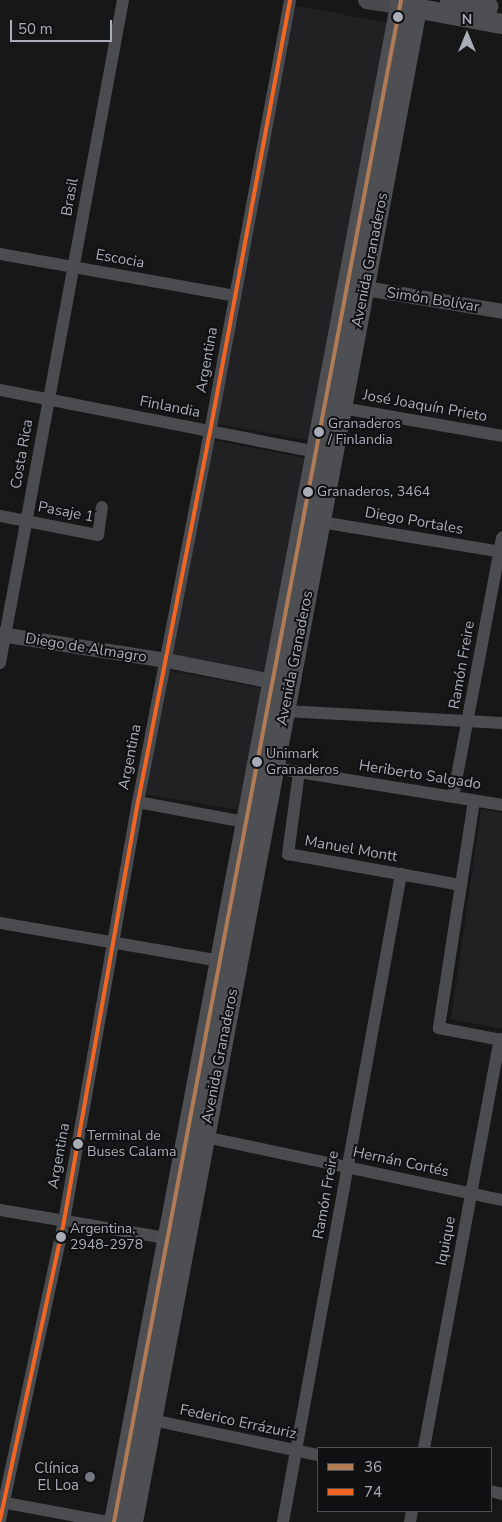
<!DOCTYPE html>
<html>
<head>
<meta charset="utf-8">
<style>
	body { margin:0 }
	#map { position:relative; width:502px; height:1522px; overflow:hidden; background:#171717; font-family:"Nunito Sans",sans-serif }
	div>[style] { position:absolute }
	.built>* { inset:0; background:#212123 }
	.minor>* { height:12px; margin:-6px; padding:0 6px; transform-origin:6px; border-radius:6px; background:#4b4c50 }
	.tertiary>* { height:15px; margin:-7.5px; padding:0 7.5px; transform-origin:7.5px; border-radius:7.5px; background:#4b4c50 }
	.secondary>* { height:18px; margin:-9px; padding:0 9px; transform-origin:9px; border-radius:9px; background:#4a4a4e }
	.primary>* { height:20px; margin:-10px; padding:0 10px; transform-origin:10px; border-radius:10px; background:#4d4f52 }
	.bus-1>* { height:4px; margin:-2px; padding:0 2px; transform-origin:2px; border-radius:2px; background:#b07c57 }
	.bus-2>* { height:4px; margin:-2px; padding:0 2px; transform-origin:2px; border-radius:2px; background:#f26522 }
	.dots>* { width:14px; height:14px; translate:-50% -50%; box-sizing:border-box; border:2px solid #111113; border-radius:50% }
	span { translate:-50% -50%; white-space:nowrap; text-align:center; line-height:1.15; -webkit-text-stroke:4px #111113; paint-order:stroke }
	.bus-label { font-size:14px; color:#a8adb8 }
	.left { translate:0 -50%; text-align:left }
	.street-label { font-size:15px; color:#a8adb8 }
	.poi-label { font-size:15px; color:#a8adb8 }
	.right { translate:-100% -50%; text-align:right }
	.legend { position:absolute; left:317px; top:1447px; width:175px; height:65px; box-sizing:border-box; background:#111113; border:1px solid #4d4f55; margin:0; padding:6px 9px; list-style:none; font-size:15px; color:#a8adb8 }
	.legend li { display:flex; align-items:center; gap:10px; height:25px }
	.legend b { width:25px; border:1px solid #4d4f55 }
	.north { position:absolute; left:442px; top:10px; width:50px; height:50px; -webkit-text-stroke:4px #111113; paint-order:stroke; rotate:0deg; font-size:14px; font-weight:700; line-height:20px; text-align:center; color:#a8adb8 }
	.north::after { content:''; display:block; margin:auto; width:18px; height:22px; background:#a8adb8; clip-path:polygon(50% 0,100% 100%,50% 72%,0 100%) }
	.scale { position:absolute; left:10px; top:20px; width:102px; height:22px; box-sizing:border-box; border:2px solid #a8adb8; border-top:0; padding-left:6px; font-size:15px; line-height:18px; white-space:nowrap; color:#a8adb8; -webkit-text-stroke:4px #111113; paint-order:stroke }
</style>
</head>
<body>
<div id="map">
	<div class="built">
		<i style="clip-path:polygon(292px 5px,389px 23px,314px 441px,217px 424px)"></i>
		<i style="clip-path:polygon(214px 440px,304px 458px,267px 673px,171px 656px)"></i>
		<i style="clip-path:polygon(167px 670px,261px 688px,238px 810px,145px 794px)"></i>
		<i style="clip-path:polygon(481px 809px,502px 813px,502px 1029px,451px 1019px)"></i>
	</div>
	<div class="minor">
		<i style="left:0;top:254px;width:239px;rotate:10.1deg"></i>
		<i style="left:0;top:390px;width:327px;rotate:11.1deg"></i>
		<i style="left:342px;top:408px;width:162px;rotate:9.9deg"></i>
		<i style="left:0;top:516px;width:100px;rotate:11deg"></i>
		<i style="left:98px;top:535px;width:28px;rotate:-82deg"></i>
		<i style="left:321px;top:522px;width:183px;rotate:9.4deg"></i>
		<i style="left:0;top:663px;width:674px;rotate:-79.49deg"></i>
		<i style="left:285px;top:711px;width:217px;rotate:3.2deg"></i>
		<i style="left:274px;top:768px;width:231px;rotate:9.2deg"></i>
		<i style="left:299px;top:772px;width:83px;rotate:97.6deg"></i>
		<i style="left:288px;top:854px;width:176px;rotate:10.2deg"></i>
		<i style="left:453px;top:797px;width:264px;rotate:-79.3deg"></i>
		<i style="left:474px;top:801px;width:230px;rotate:98.8deg"></i>
		<i style="left:439px;top:1028px;width:64px;rotate:10.8deg"></i>
		<i style="left:138px;top:802px;width:109px;rotate:10.6deg"></i>
		<i style="left:0;top:923px;width:222px;rotate:9.8deg"></i>
		<i style="left:205px;top:1137px;width:304px;rotate:12deg"></i>
		<i style="left:0;top:1210px;width:174px;rotate:9.6deg"></i>
		<i style="left:152px;top:1420px;width:170px;rotate:11.9deg"></i>
		<i style="left:424px;top:1448px;width:416px;rotate:-79.5deg"></i>
		<i style="left:491px;top:1491px;width:11px;rotate:15deg"></i>
		<i style="left:0;top:1502px;width:111px;rotate:10.4deg"></i>
		<i style="left:0;top:1520px;width:306px;rotate:-77.9deg"></i>
		<i style="left:64px;top:1221px;width:425px;rotate:-80deg"></i>
		<i style="left:138px;top:802px;width:377px;rotate:-79deg"></i>
		<i style="left:210px;top:432px;width:439px;rotate:-79.5deg"></i>
		<i style="left:283px;top:1522px;width:659px;rotate:-79.68deg"></i>
		<i style="left:410px;top:1522px;width:11px;rotate:-80deg"></i>
	</div>
	<div class="tertiary">
		<i style="left:365px;top:288px;width:139px;rotate:9.5deg"></i>
		<i style="left:0;top:634px;width:168px;rotate:8.9deg"></i>
		<i style="left:166px;top:660px;width:118px;rotate:11.2deg"></i>
	</div>
	<div class="secondary">
		<i style="left:367px;top:0;width:33px;rotate:9deg"></i>
	</div>
	<div class="primary">
		<i style="left:450px;top:0;width:39px;rotate:10deg"></i>
		<i style="left:404px;top:6px;width:100px;rotate:10.4deg"></i>
		<i style="left:114px;top:1522px;width:1549px;rotate:-79.32deg"></i>
		<i style="left:133px;top:1522px;width:1539px;rotate:-79.37deg"></i>
	</div>
	<div class="bus-1">
		<i style="left:114px;top:1522px;width:1549px;rotate:-79.32deg"></i>
	</div>
	<div class="bus-2">
		<i style="left:0;top:1520px;width:306px;rotate:-77.9deg"></i>
		<i style="left:64px;top:1221px;width:425px;rotate:-80deg"></i>
		<i style="left:138px;top:802px;width:377px;rotate:-79deg"></i>
		<i style="left:210px;top:432px;width:439px;rotate:-79.5deg"></i>
	</div>
	<div class="dots">
		<i style="left:398px;top:17px;background:#a8adb8"></i>
		<i style="left:319px;top:432px;background:#a8adb8"></i>
		<i style="left:308px;top:492px;background:#a8adb8"></i>
		<i style="left:257px;top:762px;background:#a8adb8"></i>
		<i style="left:78px;top:1144px;background:#a8adb8"></i>
		<i style="left:61px;top:1237px;background:#a8adb8"></i>
		<i style="left:90px;top:1477px;background:#757880"></i>
	</div>
	<div class="bus-label">
		<span class="left" style="left:328px;top:432px">Granaderos<br>/ Finlandia</span>
		<span class="left" style="left:317px;top:492px">Granaderos, 3464</span>
		<span class="left" style="left:266px;top:762px">Unimark<br>Granaderos</span>
		<span class="left" style="left:87px;top:1144px">Terminal de<br>Buses Calama</span>
		<span class="left" style="left:70px;top:1237px">Argentina,<br>2948-2978</span>
	</div>
	<div class="street-label">
		<span style="left:70px;top:197px;rotate:-80deg">Brasil</span>
		<span style="left:120px;top:259px;rotate:10deg">Escocia</span>
		<span style="left:370px;top:260px;rotate:-79deg">Avenida Granaderos</span>
		<span style="left:433px;top:300px;rotate:9deg">Simón Bolívar</span>
		<span style="left:207px;top:360px;rotate:-80deg">Argentina</span>
		<span style="left:425px;top:406px;rotate:10deg">José Joaquín Prieto</span>
		<span style="left:170px;top:407px;rotate:11deg">Finlandia</span>
		<span style="left:22px;top:454px;rotate:-80deg">Costa Rica</span>
		<span style="left:66px;top:512px;rotate:11deg">Pasaje 1</span>
		<span style="left:414px;top:521px;rotate:10deg">Diego Portales</span>
		<span style="left:86px;top:648px;rotate:9deg">Diego de Almagro</span>
		<span style="left:295px;top:658px;rotate:-79deg">Avenida Granaderos</span>
		<span style="left:462px;top:665px;rotate:-80deg">Ramón Freire</span>
		<span style="left:130px;top:757px;rotate:-79deg">Argentina</span>
		<span style="left:420px;top:775px;rotate:9deg">Heriberto Salgado</span>
		<span style="left:351px;top:849px;rotate:10deg">Manuel Montt</span>
		<span style="left:220px;top:1056px;rotate:-79deg">Avenida Granaderos</span>
		<span style="left:59px;top:1156px;rotate:-80deg">Argentina</span>
		<span style="left:401px;top:1162px;rotate:12deg">Hernán Cortés</span>
		<span style="left:326px;top:1195px;rotate:-80deg">Ramón Freire</span>
		<span style="left:446px;top:1241px;rotate:-79deg">Iquique</span>
		<span style="left:238px;top:1422px;rotate:12deg">Federico Errázuriz</span>
	</div>
	<div class="poi-label">
		<span class="right" style="left:79px;top:1477px">Clínica<br>El Loa</span>
	</div>
	<ul class="legend">
	<li><b style="height:6px;background:#b07c57"></b>36</li>
	<li><b style="height:6px;background:#f26522"></b>74</li>
	</ul>
	<div class="north">N</div>
	<div class="scale">50 m</div>
</div>
</body>
</html>
